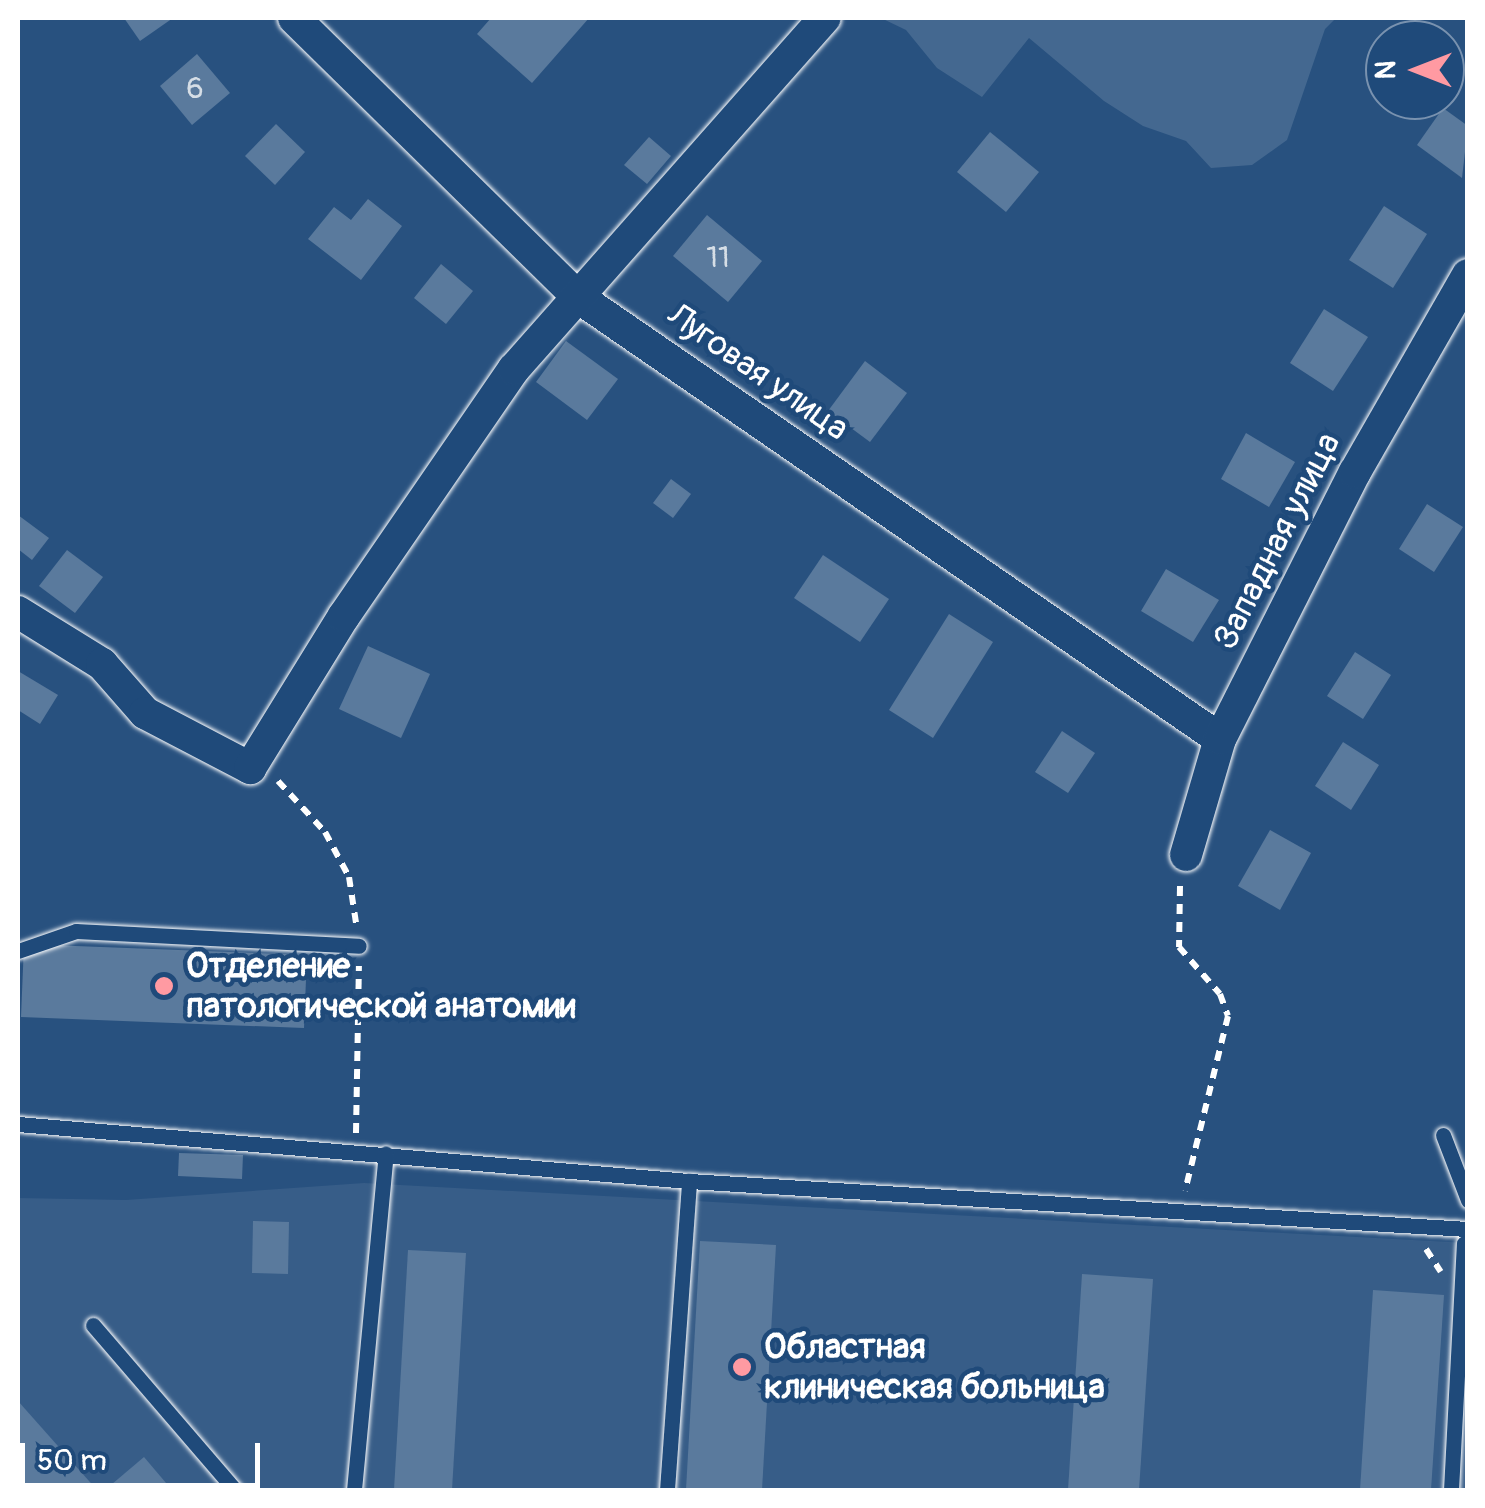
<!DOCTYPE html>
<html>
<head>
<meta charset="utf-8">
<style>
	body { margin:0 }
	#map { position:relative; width:1485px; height:1508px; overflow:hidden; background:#28517f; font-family:Pangolin,sans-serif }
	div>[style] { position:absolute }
	.built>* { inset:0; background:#375d88 }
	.green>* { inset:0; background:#446890 }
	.building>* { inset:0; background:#5a7a9d }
	.path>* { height:6px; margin-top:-3px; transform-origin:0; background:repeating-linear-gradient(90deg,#fff 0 10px,transparent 0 18px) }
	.roads { filter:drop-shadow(0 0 2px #fff) drop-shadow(0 0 2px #fff) }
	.service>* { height:15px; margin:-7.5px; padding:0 7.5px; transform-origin:7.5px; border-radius:7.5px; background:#1f4a7a }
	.minor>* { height:32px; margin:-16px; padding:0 16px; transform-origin:16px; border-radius:16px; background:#1f4a7a }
	.dots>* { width:28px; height:28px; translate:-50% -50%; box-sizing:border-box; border:5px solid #1f4a7a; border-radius:50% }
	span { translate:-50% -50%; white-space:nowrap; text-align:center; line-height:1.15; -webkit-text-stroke:9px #1f4a7a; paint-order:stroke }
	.number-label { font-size:30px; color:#d6dee6 }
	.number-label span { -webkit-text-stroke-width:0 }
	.street-label { font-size:35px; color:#fff }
	.poi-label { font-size:35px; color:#fff; font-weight:700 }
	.left { translate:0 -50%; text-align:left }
	.frame { position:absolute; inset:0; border:20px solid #fff; pointer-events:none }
	.north { position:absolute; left:1365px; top:20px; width:100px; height:100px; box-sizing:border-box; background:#1f4a7a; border:2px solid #7992af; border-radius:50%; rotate:270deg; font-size:28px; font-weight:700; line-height:40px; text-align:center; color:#fff }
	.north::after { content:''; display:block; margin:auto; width:35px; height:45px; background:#ff9aa2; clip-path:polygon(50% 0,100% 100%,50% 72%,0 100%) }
	.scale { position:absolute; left:20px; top:1443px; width:240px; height:45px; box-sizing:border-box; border:5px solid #fff; border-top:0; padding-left:12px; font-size:30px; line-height:35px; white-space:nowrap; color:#fff; -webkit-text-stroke:8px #1f4a7a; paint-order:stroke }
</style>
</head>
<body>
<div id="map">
	<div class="built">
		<i style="clip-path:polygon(364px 1183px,1467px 1243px,1467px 1490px,18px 1490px,18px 1198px,126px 1200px)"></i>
	</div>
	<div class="green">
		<i style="clip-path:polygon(881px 18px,1336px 18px,1325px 29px,1287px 140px,1252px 165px,1211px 168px,1186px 141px,1143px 126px,1104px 101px,1029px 38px,982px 97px,937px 68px,906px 30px)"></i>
	</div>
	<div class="building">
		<i style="clip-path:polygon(124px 18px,173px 18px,140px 41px)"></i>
		<i style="clip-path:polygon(491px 18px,589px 18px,532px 83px,477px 34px)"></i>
		<i style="clip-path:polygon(197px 54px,230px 93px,192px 125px,160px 86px)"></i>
		<i style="clip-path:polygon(1443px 108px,1468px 126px,1462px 178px,1417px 145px)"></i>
		<i style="clip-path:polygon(276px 124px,305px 152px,275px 185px,245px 156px)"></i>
		<i style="clip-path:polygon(990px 132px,1039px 172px,1006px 212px,957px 172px)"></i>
		<i style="clip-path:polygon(649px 137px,671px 156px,647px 184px,624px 165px)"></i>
		<i style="clip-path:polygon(368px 199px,402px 226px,361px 280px,308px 239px,334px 207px,351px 220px)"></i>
		<i style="clip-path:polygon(1384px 206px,1427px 234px,1393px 288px,1349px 260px)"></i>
		<i style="clip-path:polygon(707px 215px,762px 261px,728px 302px,673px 256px)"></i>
		<i style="clip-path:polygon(441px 264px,473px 291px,446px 324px,414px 298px)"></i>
		<i style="clip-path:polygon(1324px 309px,1368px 337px,1333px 391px,1290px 363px)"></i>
		<i style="clip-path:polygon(566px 341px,618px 379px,587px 420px,536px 382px)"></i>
		<i style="clip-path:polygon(865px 361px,907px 393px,870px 442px,828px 411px)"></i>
		<i style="clip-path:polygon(1246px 433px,1295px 462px,1269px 507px,1221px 479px)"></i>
		<i style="clip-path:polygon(671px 479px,691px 494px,673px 518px,653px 503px)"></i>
		<i style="clip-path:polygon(1427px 504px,1463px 527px,1434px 572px,1399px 549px)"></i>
		<i style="clip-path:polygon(18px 515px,49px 538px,32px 560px,18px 549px)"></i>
		<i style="clip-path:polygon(67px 550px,103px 577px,75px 613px,39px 586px)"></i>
		<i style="clip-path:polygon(823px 555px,889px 599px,860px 642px,794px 598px)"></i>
		<i style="clip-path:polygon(1166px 569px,1219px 600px,1193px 642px,1141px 611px)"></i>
		<i style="clip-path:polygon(949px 614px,993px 642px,933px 738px,889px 710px)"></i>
		<i style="clip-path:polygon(368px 646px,430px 674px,401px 738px,339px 709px)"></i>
		<i style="clip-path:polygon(1355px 652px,1391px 675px,1363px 719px,1327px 696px)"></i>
		<i style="clip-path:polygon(18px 671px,58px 695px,40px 724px,18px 710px)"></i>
		<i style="clip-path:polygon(1062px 731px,1095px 753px,1068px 793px,1035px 772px)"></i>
		<i style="clip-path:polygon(1343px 742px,1379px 765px,1351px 810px,1315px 786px)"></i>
		<i style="clip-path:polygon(1270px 830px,1311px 853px,1280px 910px,1238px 886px)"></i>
		<i style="clip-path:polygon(24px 944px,307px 955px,304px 1028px,21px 1017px)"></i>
		<i style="clip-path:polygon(179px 1153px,243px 1155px,242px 1179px,178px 1176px)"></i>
		<i style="clip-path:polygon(253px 1221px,289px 1222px,288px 1274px,252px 1273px)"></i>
		<i style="clip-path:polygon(700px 1241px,776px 1245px,762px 1490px,686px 1490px)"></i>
		<i style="clip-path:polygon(408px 1250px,466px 1253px,452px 1490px,394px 1490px)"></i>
		<i style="clip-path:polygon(1082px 1274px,1153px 1279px,1139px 1490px,1068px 1490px)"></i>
		<i style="clip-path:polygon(1373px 1290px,1444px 1295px,1431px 1490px,1360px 1490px)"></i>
		<i style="clip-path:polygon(18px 1401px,97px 1490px,18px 1490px)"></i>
		<i style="clip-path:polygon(144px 1457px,172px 1490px,105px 1490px)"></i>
	</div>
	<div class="path">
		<i style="left:278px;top:781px;width:69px;rotate:47.3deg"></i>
		<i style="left:325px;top:832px;width:51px;rotate:61.9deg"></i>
		<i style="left:349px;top:877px;width:47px;rotate:81.3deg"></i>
		<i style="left:1180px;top:886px;width:61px;rotate:90.9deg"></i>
		<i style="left:1179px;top:947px;width:62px;rotate:48.9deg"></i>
		<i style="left:1220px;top:994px;width:23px;rotate:70deg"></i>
		<i style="left:1228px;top:1016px;width:180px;rotate:103.8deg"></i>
		<i style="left:356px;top:1133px;width:167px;rotate:-89deg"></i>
		<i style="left:1426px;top:1249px;width:27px;rotate:57deg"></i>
	</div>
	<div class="roads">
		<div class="service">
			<i style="left:18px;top:951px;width:61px;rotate:-19deg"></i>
			<i style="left:76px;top:931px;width:283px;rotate:3deg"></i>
			<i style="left:18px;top:1124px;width:673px;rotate:4.86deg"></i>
			<i style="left:689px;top:1181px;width:780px;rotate:3.53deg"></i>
			<i style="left:1443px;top:1135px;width:70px;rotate:69deg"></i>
			<i style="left:93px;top:1325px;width:218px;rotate:49.3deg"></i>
			<i style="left:354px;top:1490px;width:338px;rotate:-84.6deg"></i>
			<i style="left:667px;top:1490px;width:310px;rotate:-85.9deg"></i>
			<i style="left:1451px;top:1490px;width:247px;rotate:-87deg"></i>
		</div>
		<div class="minor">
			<i style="left:294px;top:18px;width:398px;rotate:44.5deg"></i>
			<i style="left:578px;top:297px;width:779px;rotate:34.55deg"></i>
			<i style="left:18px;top:612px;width:99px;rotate:31.8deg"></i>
			<i style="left:102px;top:664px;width:65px;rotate:48.7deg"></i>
			<i style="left:145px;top:713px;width:119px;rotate:27.6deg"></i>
			<i style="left:250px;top:768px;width:179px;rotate:-58.3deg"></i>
			<i style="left:344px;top:616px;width:300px;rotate:-55.5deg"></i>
			<i style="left:514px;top:369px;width:469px;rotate:-48.5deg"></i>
			<i style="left:1186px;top:855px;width:121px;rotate:-73.7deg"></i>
			<i style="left:1220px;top:739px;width:299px;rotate:-63.2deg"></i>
			<i style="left:1355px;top:472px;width:227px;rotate:-60.2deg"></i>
		</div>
	</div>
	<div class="dots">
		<i style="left:164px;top:986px;background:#ff9aa2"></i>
		<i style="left:742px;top:1367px;background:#ff9aa2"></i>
	</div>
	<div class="number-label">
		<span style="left:195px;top:89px">6</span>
		<span style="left:718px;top:258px">11</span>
	</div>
	<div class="street-label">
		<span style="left:758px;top:372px;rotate:35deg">Луговая улица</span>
		<span style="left:1277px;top:541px;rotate:-63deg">Западная улица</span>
	</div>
	<div class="poi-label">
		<span class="left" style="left:186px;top:986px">Отделение<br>патологической анатомии</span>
		<span class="left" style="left:764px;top:1367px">Областная<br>клиническая больница</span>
	</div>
	<div class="frame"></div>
	<div class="north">N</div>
	<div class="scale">50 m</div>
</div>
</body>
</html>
